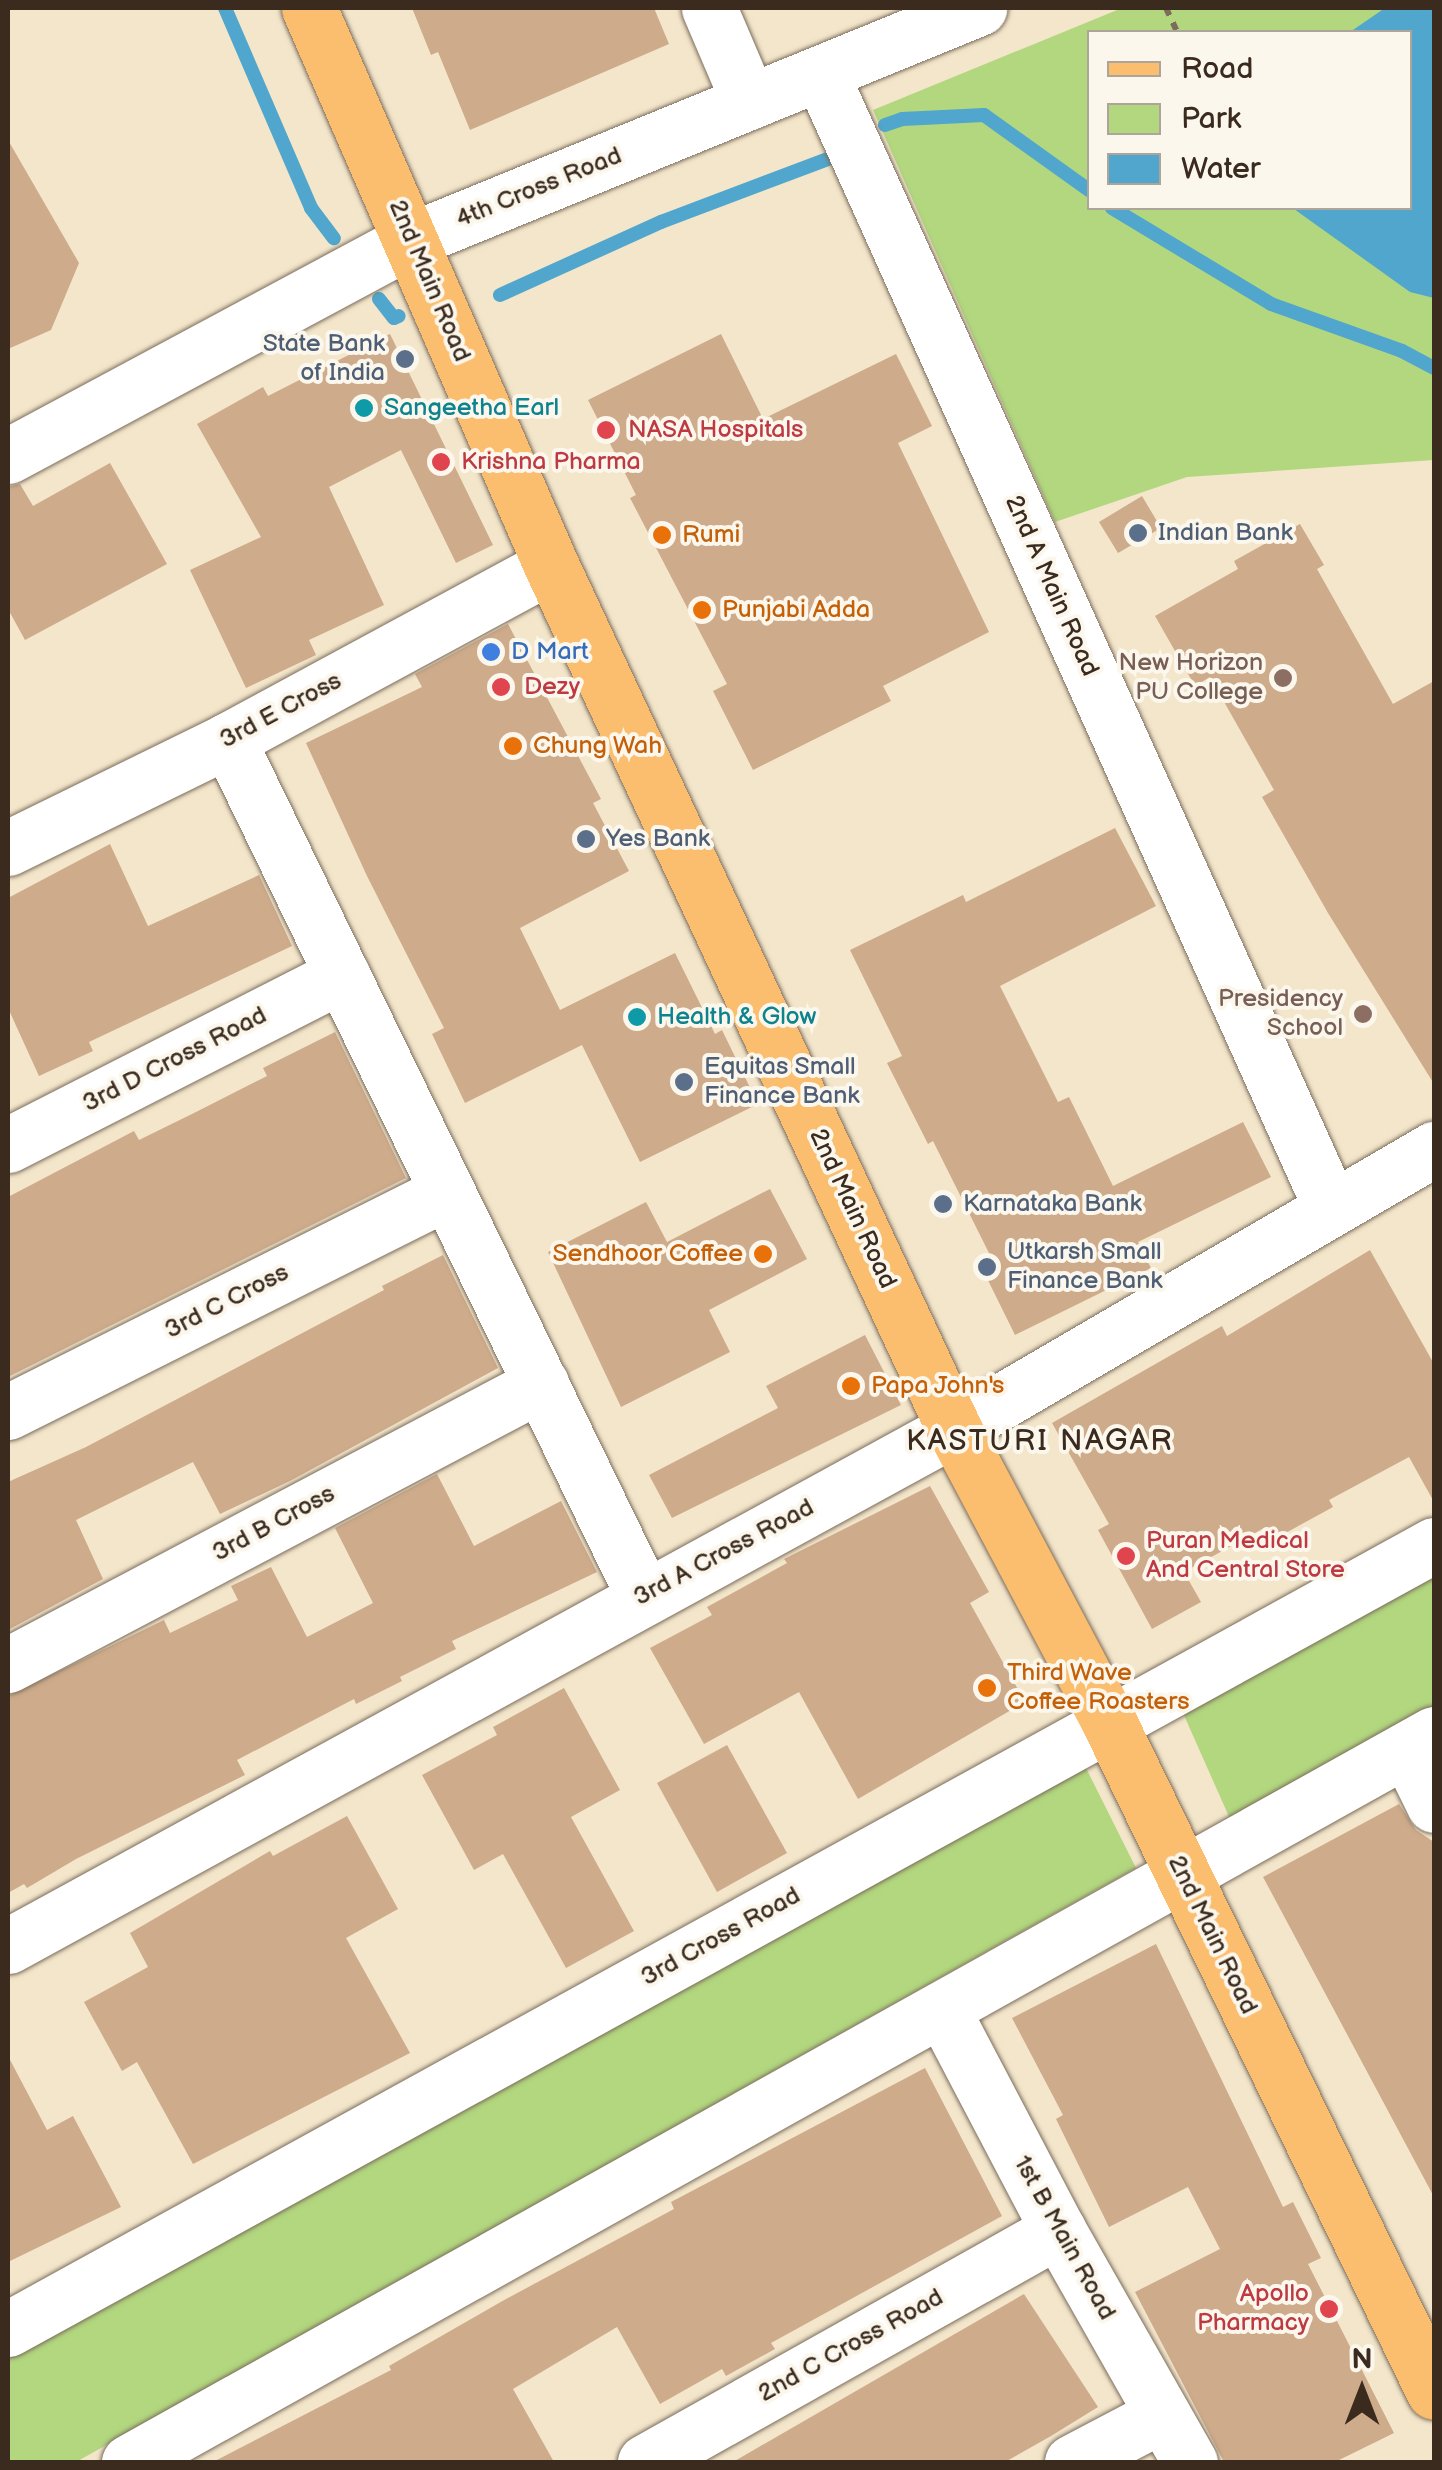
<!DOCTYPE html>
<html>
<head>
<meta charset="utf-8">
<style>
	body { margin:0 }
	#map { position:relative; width:1442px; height:2470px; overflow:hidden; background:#f3e6cb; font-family:"Balsamiq Sans",sans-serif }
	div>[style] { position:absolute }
	.green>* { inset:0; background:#b2d77f }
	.water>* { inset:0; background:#50a6cc }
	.stream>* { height:14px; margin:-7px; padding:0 7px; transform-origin:7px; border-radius:7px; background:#50a6cc }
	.building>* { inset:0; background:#ceab8b }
	.path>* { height:6px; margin-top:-3px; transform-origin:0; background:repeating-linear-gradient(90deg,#7b6c5b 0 8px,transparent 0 16px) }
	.roads { filter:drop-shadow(0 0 2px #7b6c5b) drop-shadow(0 0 2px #7b6c5b) }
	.minor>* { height:55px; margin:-27.5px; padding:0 27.5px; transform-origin:27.5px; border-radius:27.5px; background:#fff }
	.major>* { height:55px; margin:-27.5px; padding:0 27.5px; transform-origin:27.5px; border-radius:27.5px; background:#fbbd6e }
	.dots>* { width:28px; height:28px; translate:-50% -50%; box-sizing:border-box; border:5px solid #fbf7ec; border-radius:50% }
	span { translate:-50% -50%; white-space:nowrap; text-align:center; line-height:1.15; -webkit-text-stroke:8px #fbf7ec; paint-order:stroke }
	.street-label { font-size:25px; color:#3b2a1e }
	.service-label { font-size:25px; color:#4e5e75 }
	.right { translate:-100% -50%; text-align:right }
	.left { translate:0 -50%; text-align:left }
	.culture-label { font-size:25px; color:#0d838f }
	.health-label { font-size:25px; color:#be3a42 }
	.food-label { font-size:25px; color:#c56008 }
	.shop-label { font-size:25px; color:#366cbe }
	.education-label { font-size:25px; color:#785e54 }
	.quarter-label { font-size:30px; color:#3b2a1e; letter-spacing:2.5px }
	.frame { position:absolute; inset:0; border:10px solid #3b2a1e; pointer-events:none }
	.legend { position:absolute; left:1087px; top:30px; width:325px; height:180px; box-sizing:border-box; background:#fbf7ec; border:2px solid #aea59a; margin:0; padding:12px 18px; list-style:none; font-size:30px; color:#3b2a1e }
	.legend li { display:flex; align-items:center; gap:20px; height:50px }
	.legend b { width:50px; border:2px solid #aea59a }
	.north { position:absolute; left:1312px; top:2340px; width:100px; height:100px; -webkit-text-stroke:8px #fbf7ec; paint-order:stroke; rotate:0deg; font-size:28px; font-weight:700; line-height:40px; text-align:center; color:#3b2a1e }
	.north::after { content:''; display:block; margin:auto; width:35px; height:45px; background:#3b2a1e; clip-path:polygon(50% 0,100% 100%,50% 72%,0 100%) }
</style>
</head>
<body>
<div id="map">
	<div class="green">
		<i style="clip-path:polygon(evenodd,1122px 8px,1434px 8px,1434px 460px,1187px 477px,1055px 522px,873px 110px,1122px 8px,1090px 32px,1410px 32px,1410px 208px,1090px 208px,1090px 32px)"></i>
		<i style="clip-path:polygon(1434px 1570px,1434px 1714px,1234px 1828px,1183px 1713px)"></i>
		<i style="clip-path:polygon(1085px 1766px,1136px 1868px,76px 2462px,8px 2462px,8px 2357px)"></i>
	</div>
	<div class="water">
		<i style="clip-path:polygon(1385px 8px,1434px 8px,1434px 298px,1410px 292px,1294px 209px,1410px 208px,1410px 32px,1350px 32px)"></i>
	</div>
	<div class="stream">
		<i style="left:225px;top:8px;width:218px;rotate:66.7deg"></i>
		<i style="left:311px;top:208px;width:38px;rotate:53deg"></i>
		<i style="left:885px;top:125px;width:18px;rotate:-19deg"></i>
		<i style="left:902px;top:119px;width:82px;rotate:-2.8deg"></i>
		<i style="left:984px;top:115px;width:130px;rotate:35.6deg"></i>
		<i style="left:1112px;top:208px;width:186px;rotate:31.1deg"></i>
		<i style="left:1271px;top:304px;width:139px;rotate:19.7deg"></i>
		<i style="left:1402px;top:351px;width:36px;rotate:28deg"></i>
		<i style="left:500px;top:295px;width:177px;rotate:-24.4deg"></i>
		<i style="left:661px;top:222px;width:178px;rotate:-20.7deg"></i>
		<i style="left:379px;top:299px;width:24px;rotate:52deg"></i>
		<i style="left:394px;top:318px;width:5px;rotate:-22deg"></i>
	</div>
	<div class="building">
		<i style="clip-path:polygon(412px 8px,654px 8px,669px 44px,470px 130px,438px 52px,431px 55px)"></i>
		<i style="clip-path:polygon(8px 140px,79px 263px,51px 330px,8px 349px)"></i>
		<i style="clip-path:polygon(390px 334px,493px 545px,456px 563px,401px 450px,329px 487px,384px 605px,309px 640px,316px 655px,246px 688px,190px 570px,261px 537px,197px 424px,263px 387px,268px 396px)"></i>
		<i style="clip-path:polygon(721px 334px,763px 419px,896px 354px,932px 426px,898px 443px,989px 632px,883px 686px,891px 701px,753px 770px,713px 691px,727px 684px,630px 498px,636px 495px,588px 400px)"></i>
		<i style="clip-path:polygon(110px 463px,167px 564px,25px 640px,8px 609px,8px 487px,20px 484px,33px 506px)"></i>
		<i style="clip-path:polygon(1142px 496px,1161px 528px,1118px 553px,1099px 522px)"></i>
		<i style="clip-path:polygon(1300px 524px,1324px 565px,1317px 569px,1393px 704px,1434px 681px,1434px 1084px,1328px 913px,1262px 797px,1274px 790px,1210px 677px,1195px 686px,1155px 616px,1238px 569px,1234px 561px)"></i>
		<i style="clip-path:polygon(508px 624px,601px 799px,593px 803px,629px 871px,520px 928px,560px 1010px,675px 953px,715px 1034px,722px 1030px,758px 1104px,640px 1162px,582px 1045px,465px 1103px,432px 1034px,444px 1028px,367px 876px,306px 743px,422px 687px,415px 674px)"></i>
		<i style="clip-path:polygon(1115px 828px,1156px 906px,1000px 986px,1058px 1102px,1069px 1097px,1113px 1186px,1243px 1122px,1271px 1177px,1138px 1242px,1151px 1268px,1015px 1335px,977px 1258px,989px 1253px,933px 1141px,928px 1144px,887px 1063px,902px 1056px,850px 950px,963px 895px,966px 902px)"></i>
		<i style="clip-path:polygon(110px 844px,148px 926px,259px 875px,292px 946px,89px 1042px,93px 1051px,39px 1076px,8px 1008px,8px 898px)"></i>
		<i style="clip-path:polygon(335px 1032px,406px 1178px,8px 1377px,8px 1197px,134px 1131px,139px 1140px,194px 1113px,267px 1076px,263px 1068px)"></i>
		<i style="clip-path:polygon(770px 1189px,807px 1259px,709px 1310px,730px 1352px,621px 1407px,548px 1252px,646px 1202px,667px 1242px)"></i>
		<i style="clip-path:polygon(1370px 1250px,1434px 1364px,1434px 1502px,1409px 1457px,1329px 1500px,1333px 1507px,1271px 1541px,1264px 1528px,1184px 1572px,1201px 1602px,1152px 1629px,1098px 1530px,1109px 1524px,1052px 1423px,1222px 1326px,1227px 1336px)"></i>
		<i style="clip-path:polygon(443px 1255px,498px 1368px,290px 1481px,220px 1514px,193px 1462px,76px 1520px,103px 1579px,8px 1630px,8px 1482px,86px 1447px,384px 1290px,382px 1286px)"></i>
		<i style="clip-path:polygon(865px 1335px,901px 1405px,672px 1518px,649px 1475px,778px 1408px,766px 1386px)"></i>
		<i style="clip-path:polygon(437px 1474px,474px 1546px,561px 1501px,597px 1572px,452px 1641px,456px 1649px,400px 1677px,402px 1681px,356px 1704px,354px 1699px,237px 1760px,245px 1775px,76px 1859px,27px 1888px,24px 1884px,8px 1893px,8px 1696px,164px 1620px,170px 1633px,238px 1600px,231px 1586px,271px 1567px,307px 1637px,373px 1603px,335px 1528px)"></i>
		<i style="clip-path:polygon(930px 1486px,989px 1592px,970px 1603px,1025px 1702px,858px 1799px,799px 1692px,704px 1744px,650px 1648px,712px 1615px,707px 1607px,787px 1563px,784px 1559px)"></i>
		<i style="clip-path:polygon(564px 1688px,620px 1790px,571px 1817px,634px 1931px,566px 1968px,503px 1854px,474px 1870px,422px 1775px,497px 1735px,493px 1727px)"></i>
		<i style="clip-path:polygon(727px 1745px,787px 1853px,717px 1892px,657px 1783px)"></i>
		<i style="clip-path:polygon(1399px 1804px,1416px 1830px,1434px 1842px,1434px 2197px,1263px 1877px)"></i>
		<i style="clip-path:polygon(347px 1816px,398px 1909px,346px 1938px,410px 2053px,193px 2164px,137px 2062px,122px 2071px,84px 2002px,148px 1967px,130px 1933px,270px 1851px,273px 1856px)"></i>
		<i style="clip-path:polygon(1156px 1944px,1283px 2207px,1293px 2202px,1321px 2258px,1308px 2264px,1394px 2433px,1335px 2462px,1224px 2462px,1135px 2292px,1220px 2249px,1188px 2187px,1109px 2227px,1056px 2119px,1063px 2115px,1012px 2018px)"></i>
		<i style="clip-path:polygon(8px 2056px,47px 2130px,73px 2116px,121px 2207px,8px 2262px)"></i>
		<i style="clip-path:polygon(925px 2068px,1002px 2216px,771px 2343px,775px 2349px,726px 2376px,722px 2369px,660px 2404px,617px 2327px,513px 2389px,554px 2462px,213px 2462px,391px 2370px,389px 2366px,506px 2299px,674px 2209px,671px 2202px)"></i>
		<i style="clip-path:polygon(1024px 2294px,1098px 2407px,1051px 2436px,1005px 2462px,733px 2462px)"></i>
	</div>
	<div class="path">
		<i style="left:1166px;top:8px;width:26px;rotate:65deg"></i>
	</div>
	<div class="roads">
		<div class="minor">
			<i style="left:709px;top:8px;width:102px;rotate:66.9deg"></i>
			<i style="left:821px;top:74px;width:1243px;rotate:65.78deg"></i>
			<i style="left:8px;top:456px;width:457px;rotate:-28.2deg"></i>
			<i style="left:411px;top:240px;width:614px;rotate:-22.22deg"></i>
			<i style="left:228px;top:740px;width:953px;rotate:64.11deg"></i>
			<i style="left:8px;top:848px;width:245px;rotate:-26.1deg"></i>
			<i style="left:228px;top:740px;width:367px;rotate:-28.4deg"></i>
			<i style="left:8px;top:1145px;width:375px;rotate:-27deg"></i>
			<i style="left:8px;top:1412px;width:491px;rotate:-26.6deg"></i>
			<i style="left:8px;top:1665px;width:603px;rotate:-27.8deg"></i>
			<i style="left:1407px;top:1750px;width:61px;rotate:63.9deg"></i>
			<i style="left:8px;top:1946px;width:1078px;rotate:-28.66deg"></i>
			<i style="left:954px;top:1429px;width:556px;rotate:-30.26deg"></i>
			<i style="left:943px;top:2011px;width:247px;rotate:62.3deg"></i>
			<i style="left:1058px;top:2230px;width:267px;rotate:60.4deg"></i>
			<i style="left:8px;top:2329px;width:1627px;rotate:-28.8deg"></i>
			<i style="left:129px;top:2462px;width:1494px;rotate:-29.16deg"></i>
			<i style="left:645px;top:2462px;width:474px;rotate:-29.3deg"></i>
			<i style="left:1072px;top:2462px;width:102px;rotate:-27.6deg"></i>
		</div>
		<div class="major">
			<i style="left:309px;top:8px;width:607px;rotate:66.52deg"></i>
			<i style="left:551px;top:565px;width:953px;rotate:64.99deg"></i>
			<i style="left:954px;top:1429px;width:334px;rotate:62.1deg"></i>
			<i style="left:1110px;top:1724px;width:742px;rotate:64.13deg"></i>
		</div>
	</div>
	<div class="dots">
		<i style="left:405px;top:359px;background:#5c6f8a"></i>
		<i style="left:364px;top:408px;background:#0f9aa8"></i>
		<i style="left:606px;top:430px;background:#e0444e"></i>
		<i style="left:441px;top:462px;background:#e0444e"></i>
		<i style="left:1138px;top:533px;background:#5c6f8a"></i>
		<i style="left:662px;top:535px;background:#e8710a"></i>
		<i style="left:702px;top:610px;background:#e8710a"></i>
		<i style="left:491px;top:652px;background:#3f7fe0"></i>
		<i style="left:1283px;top:678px;background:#8d6e63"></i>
		<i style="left:501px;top:687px;background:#e0444e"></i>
		<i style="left:513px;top:746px;background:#e8710a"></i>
		<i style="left:586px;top:839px;background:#5c6f8a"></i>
		<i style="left:1363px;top:1014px;background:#8d6e63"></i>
		<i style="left:637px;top:1017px;background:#0f9aa8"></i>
		<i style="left:684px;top:1082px;background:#5c6f8a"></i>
		<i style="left:943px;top:1204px;background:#5c6f8a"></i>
		<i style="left:763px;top:1254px;background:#e8710a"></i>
		<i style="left:987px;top:1267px;background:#5c6f8a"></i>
		<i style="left:851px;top:1386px;background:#e8710a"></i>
		<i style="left:1126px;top:1556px;background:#e0444e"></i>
		<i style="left:987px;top:1688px;background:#e8710a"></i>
		<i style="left:1329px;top:2309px;background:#e0444e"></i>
	</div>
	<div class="street-label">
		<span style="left:539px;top:188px;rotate:-22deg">4th Cross Road</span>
		<span style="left:429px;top:281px;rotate:67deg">2nd Main Road</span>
		<span style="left:1051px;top:586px;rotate:66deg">2nd A Main Road</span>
		<span style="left:281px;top:711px;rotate:-28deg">3rd E Cross</span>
		<span style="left:175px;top:1060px;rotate:-27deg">3rd D Cross Road</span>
		<span style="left:852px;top:1209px;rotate:65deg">2nd Main Road</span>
		<span style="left:227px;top:1302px;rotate:-27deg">3rd C Cross</span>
		<span style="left:274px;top:1524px;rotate:-28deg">3rd B Cross</span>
		<span style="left:724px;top:1553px;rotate:-28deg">3rd A Cross Road</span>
		<span style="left:1212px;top:1935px;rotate:64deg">2nd Main Road</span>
		<span style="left:721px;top:1937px;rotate:-29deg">3rd Cross Road</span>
		<span style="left:1064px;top:2238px;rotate:61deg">1st B Main Road</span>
		<span style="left:851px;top:2346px;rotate:-29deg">2nd C Cross Road</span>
	</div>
	<div class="service-label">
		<span class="right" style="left:385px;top:359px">State Bank<br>of India</span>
		<span class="left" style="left:1158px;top:533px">Indian Bank</span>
		<span class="left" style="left:606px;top:839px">Yes Bank</span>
		<span class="left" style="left:704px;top:1082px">Equitas Small<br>Finance Bank</span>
		<span class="left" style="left:963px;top:1204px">Karnataka Bank</span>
		<span class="left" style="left:1007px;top:1267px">Utkarsh Small<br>Finance Bank</span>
	</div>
	<div class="culture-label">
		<span class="left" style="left:384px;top:408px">Sangeetha Earl</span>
		<span class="left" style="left:657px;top:1017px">Health &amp; Glow</span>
	</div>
	<div class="health-label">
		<span class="left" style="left:628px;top:430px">NASA Hospitals</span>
		<span class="left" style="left:461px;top:462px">Krishna Pharma</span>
		<span class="left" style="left:524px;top:687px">Dezy</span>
		<span class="left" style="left:1146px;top:1556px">Puran Medical<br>And Central Store</span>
		<span class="right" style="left:1309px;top:2309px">Apollo<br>Pharmacy</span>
	</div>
	<div class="food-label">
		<span class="left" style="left:682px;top:535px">Rumi</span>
		<span class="left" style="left:722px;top:610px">Punjabi Adda</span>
		<span class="left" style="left:533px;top:746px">Chung Wah</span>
		<span class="right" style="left:743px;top:1254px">Sendhoor Coffee</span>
		<span class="left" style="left:871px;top:1386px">Papa John's</span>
		<span class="left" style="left:1007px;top:1688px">Third Wave<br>Coffee Roasters</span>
	</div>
	<div class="shop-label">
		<span class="left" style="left:511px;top:652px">D Mart</span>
	</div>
	<div class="education-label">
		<span class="right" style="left:1263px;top:678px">New Horizon<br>PU College</span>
		<span class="right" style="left:1343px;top:1014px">Presidency<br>School</span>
	</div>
	<div class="quarter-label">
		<span style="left:1040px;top:1441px">KASTURI NAGAR</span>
	</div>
	<div class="frame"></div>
	<ul class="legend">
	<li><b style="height:12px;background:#fbbd6e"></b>Road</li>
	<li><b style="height:28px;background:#b2d77f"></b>Park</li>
	<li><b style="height:28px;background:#50a6cc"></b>Water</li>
	</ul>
	<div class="north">N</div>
</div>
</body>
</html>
